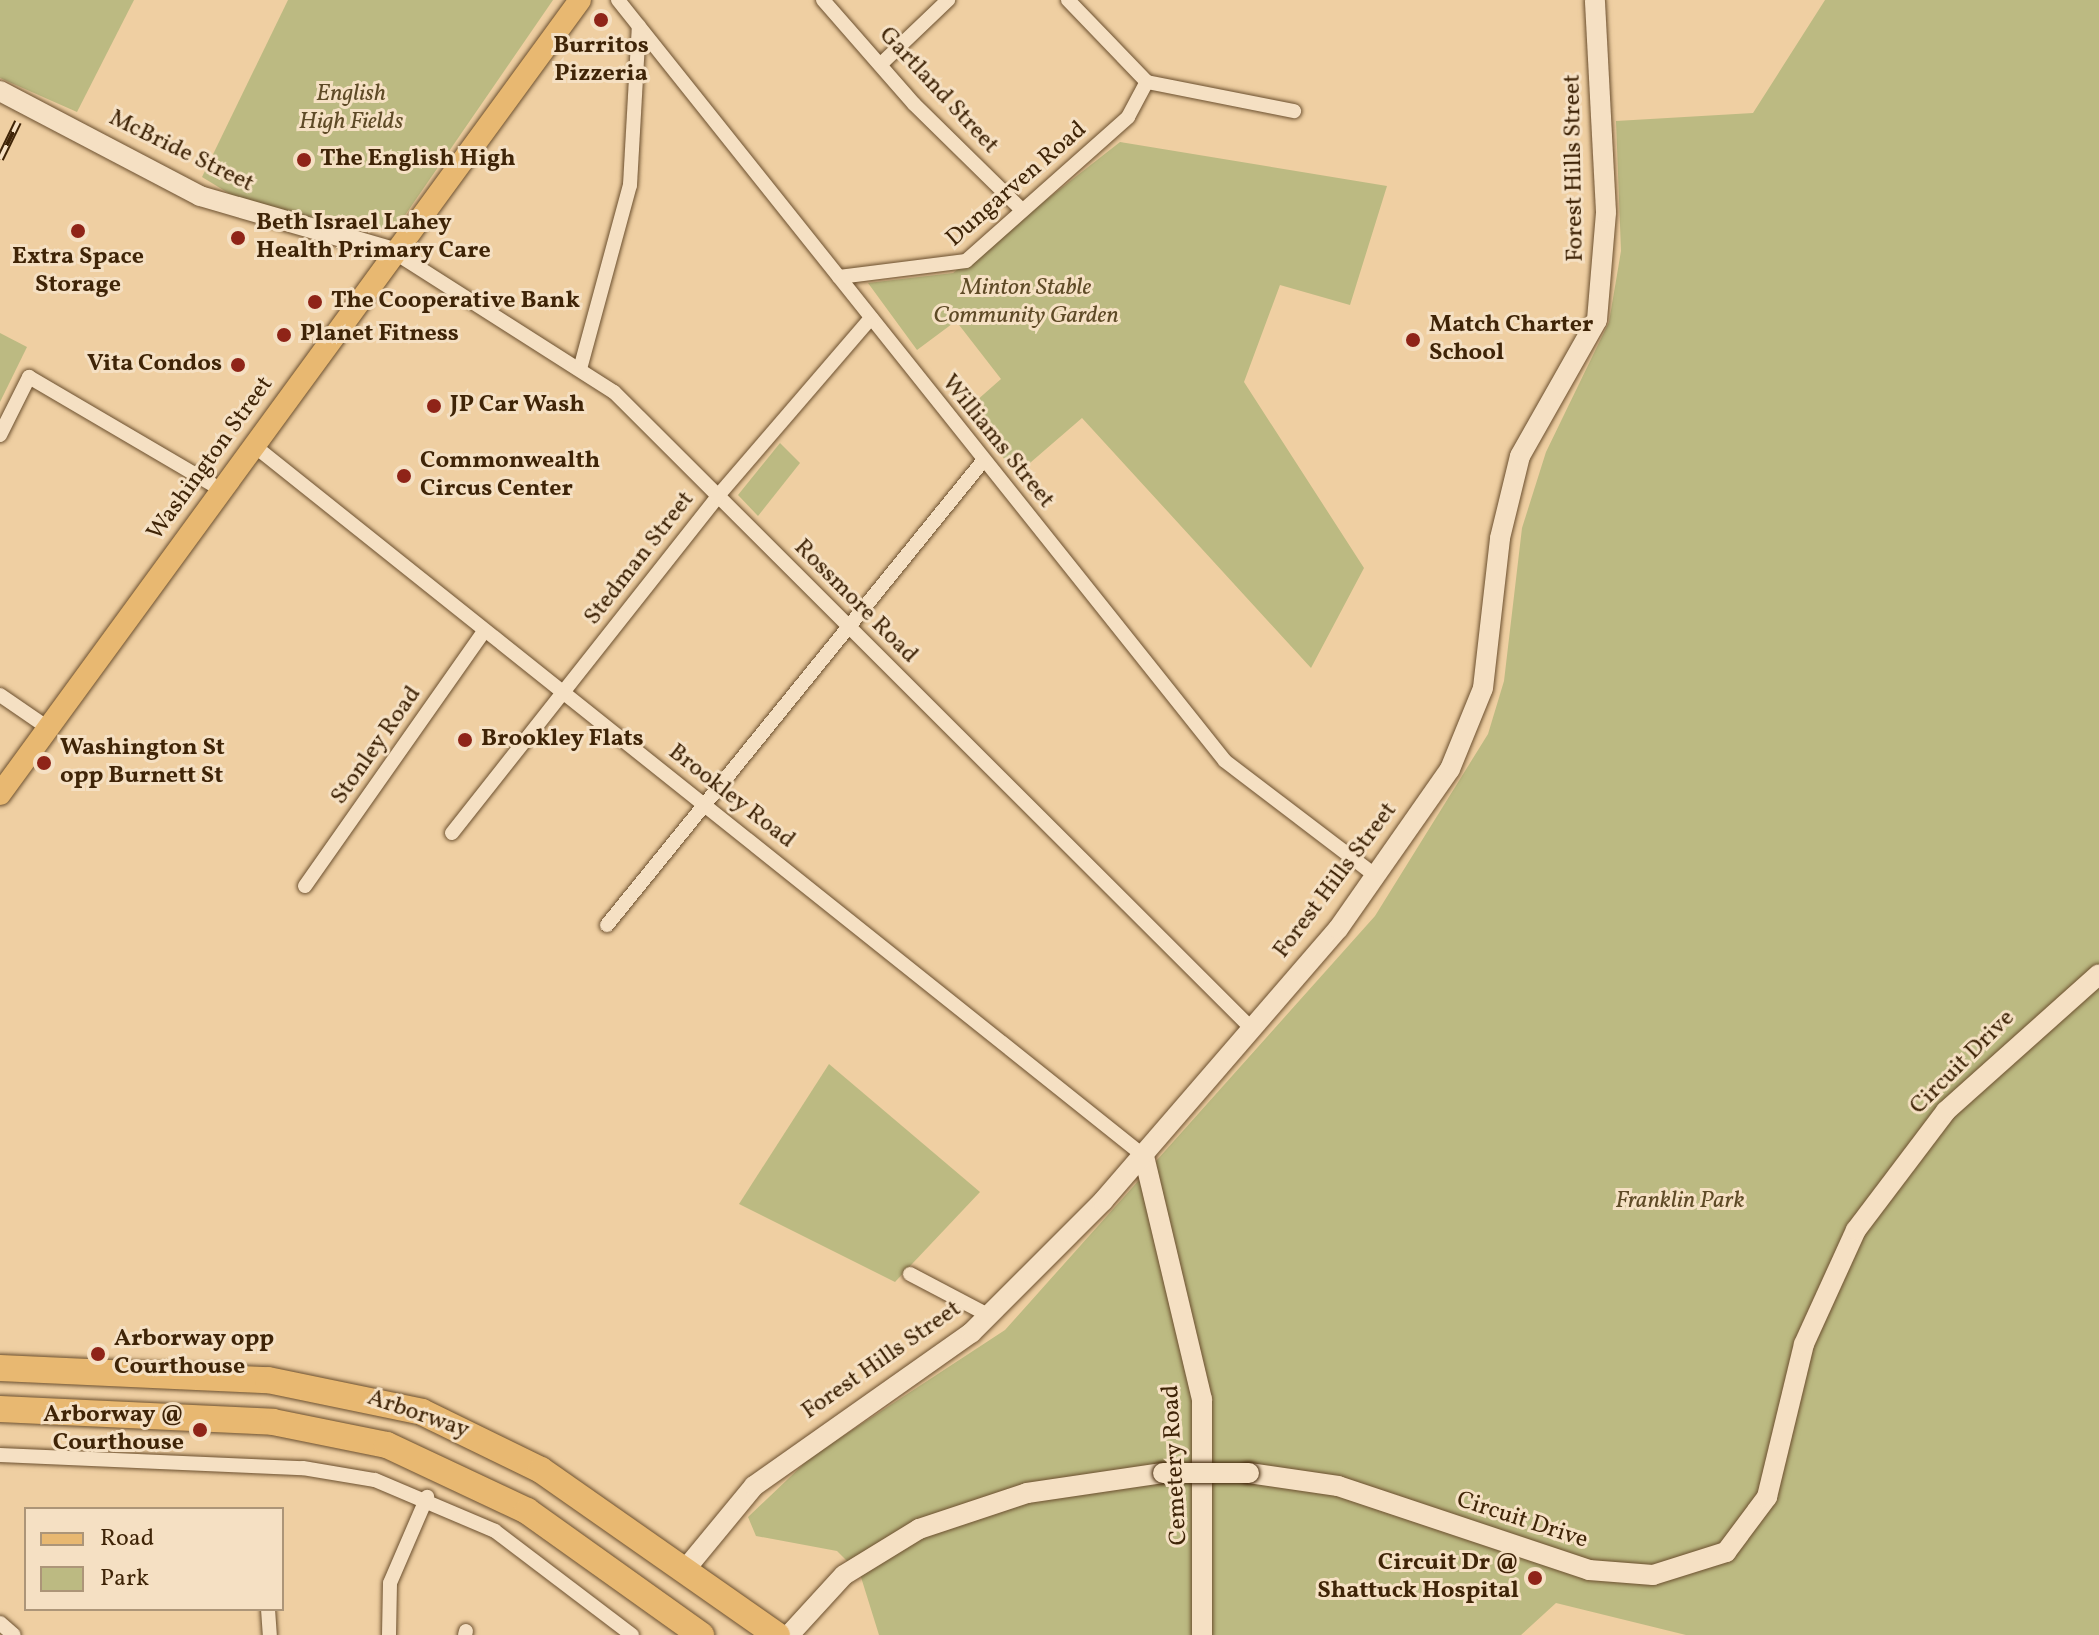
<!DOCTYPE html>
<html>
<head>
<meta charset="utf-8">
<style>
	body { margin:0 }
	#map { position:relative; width:2099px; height:1635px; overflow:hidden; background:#efcfa2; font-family:Vollkorn,serif }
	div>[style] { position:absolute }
	.green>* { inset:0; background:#bcba82 }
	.roads { filter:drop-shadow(0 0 2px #6b4f2e) drop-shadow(0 0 2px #6b4f2e) }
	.street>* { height:14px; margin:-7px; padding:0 7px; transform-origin:7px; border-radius:7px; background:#f5e0c3 }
	.secondary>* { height:20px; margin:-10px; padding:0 10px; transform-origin:10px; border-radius:10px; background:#f5e0c3 }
	.primary>* { height:22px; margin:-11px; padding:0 11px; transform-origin:11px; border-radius:11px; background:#e8b871 }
	.highway>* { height:26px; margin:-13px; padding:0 13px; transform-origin:13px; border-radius:13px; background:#e8b871 }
	.rail>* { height:8px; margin-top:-4px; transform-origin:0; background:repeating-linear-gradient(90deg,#f5e0c3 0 15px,#3f2407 0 30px); box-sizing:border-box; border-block:2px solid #3f2407 }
	.bridges { filter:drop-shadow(0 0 2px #3f2407) drop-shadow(0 0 2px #3f2407) }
	.secondary-bridge>* { height:20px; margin:-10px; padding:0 10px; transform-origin:10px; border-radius:10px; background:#f5e0c3 }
	.dots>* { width:22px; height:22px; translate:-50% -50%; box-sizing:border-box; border:4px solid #f5e0c3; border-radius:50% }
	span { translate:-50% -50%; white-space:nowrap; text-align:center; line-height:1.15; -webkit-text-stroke:6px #f5e0c3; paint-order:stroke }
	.poi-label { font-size:24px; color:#3f2407; font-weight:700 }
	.left { translate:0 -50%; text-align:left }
	.right { translate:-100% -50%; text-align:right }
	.street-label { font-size:24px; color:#3f2407 }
	.park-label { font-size:24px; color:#5e4a26; font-style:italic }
	.legend { position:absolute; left:24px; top:1507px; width:260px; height:104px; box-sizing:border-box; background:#f5e0c3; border:2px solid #ac9578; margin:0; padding:10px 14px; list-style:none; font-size:24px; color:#3f2407 }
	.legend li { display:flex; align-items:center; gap:16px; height:40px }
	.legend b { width:40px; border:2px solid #ac9578 }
</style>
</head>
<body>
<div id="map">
	<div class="green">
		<i style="clip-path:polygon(0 0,134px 0,77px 112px,0 78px)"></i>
		<i style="clip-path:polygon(288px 0,553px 0,399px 224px,372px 230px,251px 207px,202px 177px)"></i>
		<i style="clip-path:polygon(1825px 0,2099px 0,2099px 1635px,1686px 1635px,1556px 1603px,1521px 1635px,879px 1635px,860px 1574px,837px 1551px,756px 1536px,748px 1517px,811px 1457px,1005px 1330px,1375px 916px,1488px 734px,1504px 681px,1522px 528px,1546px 452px,1609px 322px,1621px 251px,1616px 121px,1753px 113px)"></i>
		<i style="clip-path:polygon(1120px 142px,1387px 186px,1350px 305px,1280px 285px,1244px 382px,1364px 568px,1311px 668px,1082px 418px,1016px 475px,967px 409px,1001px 379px,956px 321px,917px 350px,868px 283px,953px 273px)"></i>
		<i style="clip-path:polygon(0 333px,27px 347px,0 402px)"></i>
		<i style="clip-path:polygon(780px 443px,800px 463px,758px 516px,738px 495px)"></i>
		<i style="clip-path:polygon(829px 1064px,980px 1192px,895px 1282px,739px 1204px)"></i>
	</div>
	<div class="roads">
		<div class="street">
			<i style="left:618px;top:0;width:973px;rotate:51.42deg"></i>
			<i style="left:1225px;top:761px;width:190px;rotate:37.3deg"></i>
			<i style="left:823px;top:0;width:138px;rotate:48.8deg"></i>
			<i style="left:914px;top:104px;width:151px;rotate:44.5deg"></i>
			<i style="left:1068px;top:0;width:114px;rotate:46.1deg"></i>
			<i style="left:1147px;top:82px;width:150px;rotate:11.2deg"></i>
			<i style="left:881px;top:64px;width:93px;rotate:-43.7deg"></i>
			<i style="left:394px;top:252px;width:261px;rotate:32.5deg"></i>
			<i style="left:614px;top:392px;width:900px;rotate:44.95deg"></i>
			<i style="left:839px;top:277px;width:128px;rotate:-7.2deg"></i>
			<i style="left:966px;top:261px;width:217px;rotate:-41.6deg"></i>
			<i style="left:1128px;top:117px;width:40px;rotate:-62deg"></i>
			<i style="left:580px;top:369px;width:191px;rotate:-74.8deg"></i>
			<i style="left:630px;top:185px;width:159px;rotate:-86.8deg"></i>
			<i style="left:0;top:435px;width:65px;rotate:-63.4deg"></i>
			<i style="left:29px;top:377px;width:219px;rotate:30.4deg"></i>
			<i style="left:252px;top:444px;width:1141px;rotate:38.6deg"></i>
			<i style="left:0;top:695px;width:58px;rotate:34.5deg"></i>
			<i style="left:452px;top:833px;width:428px;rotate:-51.7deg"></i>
			<i style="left:717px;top:497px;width:236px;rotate:-49.3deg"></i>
			<i style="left:305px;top:886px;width:312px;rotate:-54.9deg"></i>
			<i style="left:607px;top:925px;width:597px;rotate:-50.98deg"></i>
			<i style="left:910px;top:1274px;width:90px;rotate:27.7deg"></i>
			<i style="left:0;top:1455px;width:303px;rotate:2.5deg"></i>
			<i style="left:303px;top:1468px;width:73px;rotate:9.5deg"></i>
			<i style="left:375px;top:1480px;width:130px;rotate:23deg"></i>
			<i style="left:495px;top:1531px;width:172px;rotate:37.2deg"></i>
			<i style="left:268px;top:1609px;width:26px;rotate:86deg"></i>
			<i style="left:0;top:1623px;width:18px;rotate:41deg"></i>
			<i style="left:389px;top:1635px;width:52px;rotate:-88.9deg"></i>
			<i style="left:390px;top:1583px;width:94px;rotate:-66.7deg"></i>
			<i style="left:465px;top:1635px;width:4px;rotate:-76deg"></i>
		</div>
		<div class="secondary">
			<i style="left:0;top:91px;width:226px;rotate:27.7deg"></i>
			<i style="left:200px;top:196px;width:202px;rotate:16.1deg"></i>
			<i style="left:1144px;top:1156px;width:250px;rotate:76.6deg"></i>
			<i style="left:1202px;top:1399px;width:236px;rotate:90deg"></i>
			<i style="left:1249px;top:1473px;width:90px;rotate:8.3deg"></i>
			<i style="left:1338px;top:1486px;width:265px;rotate:18.5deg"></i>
			<i style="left:1589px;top:1570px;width:64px;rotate:4.5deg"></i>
			<i style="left:1653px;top:1575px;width:77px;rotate:-17.5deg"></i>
			<i style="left:1726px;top:1552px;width:69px;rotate:-53.3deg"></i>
			<i style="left:1767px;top:1497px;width:157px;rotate:-76.4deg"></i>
			<i style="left:1804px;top:1344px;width:125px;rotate:-65.5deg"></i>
			<i style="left:1856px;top:1230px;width:149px;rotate:-52.9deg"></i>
			<i style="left:1946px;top:1111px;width:205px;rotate:-41.8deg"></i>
			<i style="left:684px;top:1571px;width:110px;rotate:-50.5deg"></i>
			<i style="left:754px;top:1486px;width:266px;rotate:-35.2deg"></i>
			<i style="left:971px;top:1333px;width:187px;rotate:-45deg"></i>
			<i style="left:1103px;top:1201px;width:359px;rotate:-49.2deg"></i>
			<i style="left:1338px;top:929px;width:195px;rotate:-55deg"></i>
			<i style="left:1450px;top:769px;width:87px;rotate:-67.8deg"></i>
			<i style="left:1483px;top:688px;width:151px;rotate:-83.5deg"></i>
			<i style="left:1500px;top:538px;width:84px;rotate:-76.3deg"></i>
			<i style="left:1520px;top:456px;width:156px;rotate:-60.5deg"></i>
			<i style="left:1597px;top:320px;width:108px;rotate:-85.2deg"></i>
			<i style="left:1606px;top:212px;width:212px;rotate:-93deg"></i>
			<i style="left:789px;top:1635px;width:81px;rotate:-47.5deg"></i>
			<i style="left:844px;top:1575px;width:88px;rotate:-31.5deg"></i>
			<i style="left:919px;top:1529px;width:114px;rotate:-18.4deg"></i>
			<i style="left:1027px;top:1493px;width:137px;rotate:-8.4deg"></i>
		</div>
		<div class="primary">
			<i style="left:0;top:794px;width:983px;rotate:-53.85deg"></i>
		</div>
		<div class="highway">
			<i style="left:0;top:1368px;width:268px;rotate:2.6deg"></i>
			<i style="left:268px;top:1380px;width:157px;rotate:11.7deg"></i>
			<i style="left:422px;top:1412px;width:132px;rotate:26deg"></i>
			<i style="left:541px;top:1470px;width:288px;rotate:35deg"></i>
			<i style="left:0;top:1409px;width:273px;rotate:2.7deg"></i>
			<i style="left:273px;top:1422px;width:116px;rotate:11.4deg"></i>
			<i style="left:387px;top:1445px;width:155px;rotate:25.2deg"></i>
			<i style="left:527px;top:1511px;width:214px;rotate:35.5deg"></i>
		</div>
	</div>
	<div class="rail">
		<i style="left:0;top:159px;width:41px;rotate:-64.1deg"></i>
	</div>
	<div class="bridges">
		<div class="secondary-bridge">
			<i style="left:1163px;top:1473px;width:86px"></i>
		</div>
	</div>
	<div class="dots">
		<i style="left:601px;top:20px;background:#8f2418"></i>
		<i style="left:304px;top:160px;background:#8f2418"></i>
		<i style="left:78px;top:231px;background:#8f2418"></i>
		<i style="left:238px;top:238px;background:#8f2418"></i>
		<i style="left:315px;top:302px;background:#8f2418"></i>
		<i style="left:284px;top:335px;background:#8f2418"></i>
		<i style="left:1413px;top:340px;background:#8f2418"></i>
		<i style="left:238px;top:365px;background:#8f2418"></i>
		<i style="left:434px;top:406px;background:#8f2418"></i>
		<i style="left:404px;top:476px;background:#8f2418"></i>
		<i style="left:465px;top:740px;background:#8f2418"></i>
		<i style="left:44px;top:763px;background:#8f2418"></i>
		<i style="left:98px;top:1354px;background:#8f2418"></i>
		<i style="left:200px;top:1430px;background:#8f2418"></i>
		<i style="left:1535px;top:1578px;background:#8f2418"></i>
	</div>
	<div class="poi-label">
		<span style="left:601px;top:61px">Burritos<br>Pizzeria</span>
		<span class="left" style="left:320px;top:160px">The English High</span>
		<span class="left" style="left:256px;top:238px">Beth Israel Lahey<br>Health Primary Care</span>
		<span style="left:78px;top:272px">Extra Space<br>Storage</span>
		<span class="left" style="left:331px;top:302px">The Cooperative Bank</span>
		<span class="left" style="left:1429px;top:340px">Match Charter<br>School</span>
		<span class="left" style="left:300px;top:335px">Planet Fitness</span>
		<span class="right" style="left:222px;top:365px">Vita Condos</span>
		<span class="left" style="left:450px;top:406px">JP Car Wash</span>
		<span class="left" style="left:420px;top:476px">Commonwealth<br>Circus Center</span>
		<span class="left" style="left:481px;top:740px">Brookley Flats</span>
		<span class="left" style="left:60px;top:763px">Washington St<br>opp Burnett St</span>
		<span class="left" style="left:114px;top:1354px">Arborway opp<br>Courthouse</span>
		<span class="right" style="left:184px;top:1430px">Arborway @<br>Courthouse</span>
		<span class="right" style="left:1519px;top:1578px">Circuit Dr @<br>Shattuck Hospital</span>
	</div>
	<div class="street-label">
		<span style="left:938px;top:91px;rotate:47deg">Gartland Street</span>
		<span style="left:181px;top:152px;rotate:26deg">McBride Street</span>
		<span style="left:1575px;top:168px;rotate:-91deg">Forest Hills Street</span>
		<span style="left:1017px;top:185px;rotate:-41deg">Dungarven Road</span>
		<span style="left:997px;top:442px;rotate:51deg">Williams Street</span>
		<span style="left:211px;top:459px;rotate:-54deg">Washington Street</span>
		<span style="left:640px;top:559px;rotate:-52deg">Stedman Street</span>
		<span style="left:855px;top:602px;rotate:45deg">Rossmore Road</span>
		<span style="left:377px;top:746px;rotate:-55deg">Stonley Road</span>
		<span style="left:731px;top:797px;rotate:38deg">Brookley Road</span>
		<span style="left:1336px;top:881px;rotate:-53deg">Forest Hills Street</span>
		<span style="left:1963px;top:1063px;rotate:-45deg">Circuit Drive</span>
		<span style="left:882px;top:1361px;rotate:-35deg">Forest Hills Street</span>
		<span style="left:418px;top:1415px;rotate:19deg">Arborway</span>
		<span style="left:1176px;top:1465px;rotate:-93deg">Cemetery Road</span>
		<span style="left:1522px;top:1521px;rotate:18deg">Circuit Drive</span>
	</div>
	<div class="park-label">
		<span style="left:351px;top:109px">English<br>High Fields</span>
		<span style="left:1026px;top:303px">Minton Stable<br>Community Garden</span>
		<span style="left:1680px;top:1202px">Franklin Park</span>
	</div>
	<ul class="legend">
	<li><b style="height:10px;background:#e8b871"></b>Road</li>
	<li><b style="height:22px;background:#bcba82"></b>Park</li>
	</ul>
</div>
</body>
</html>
